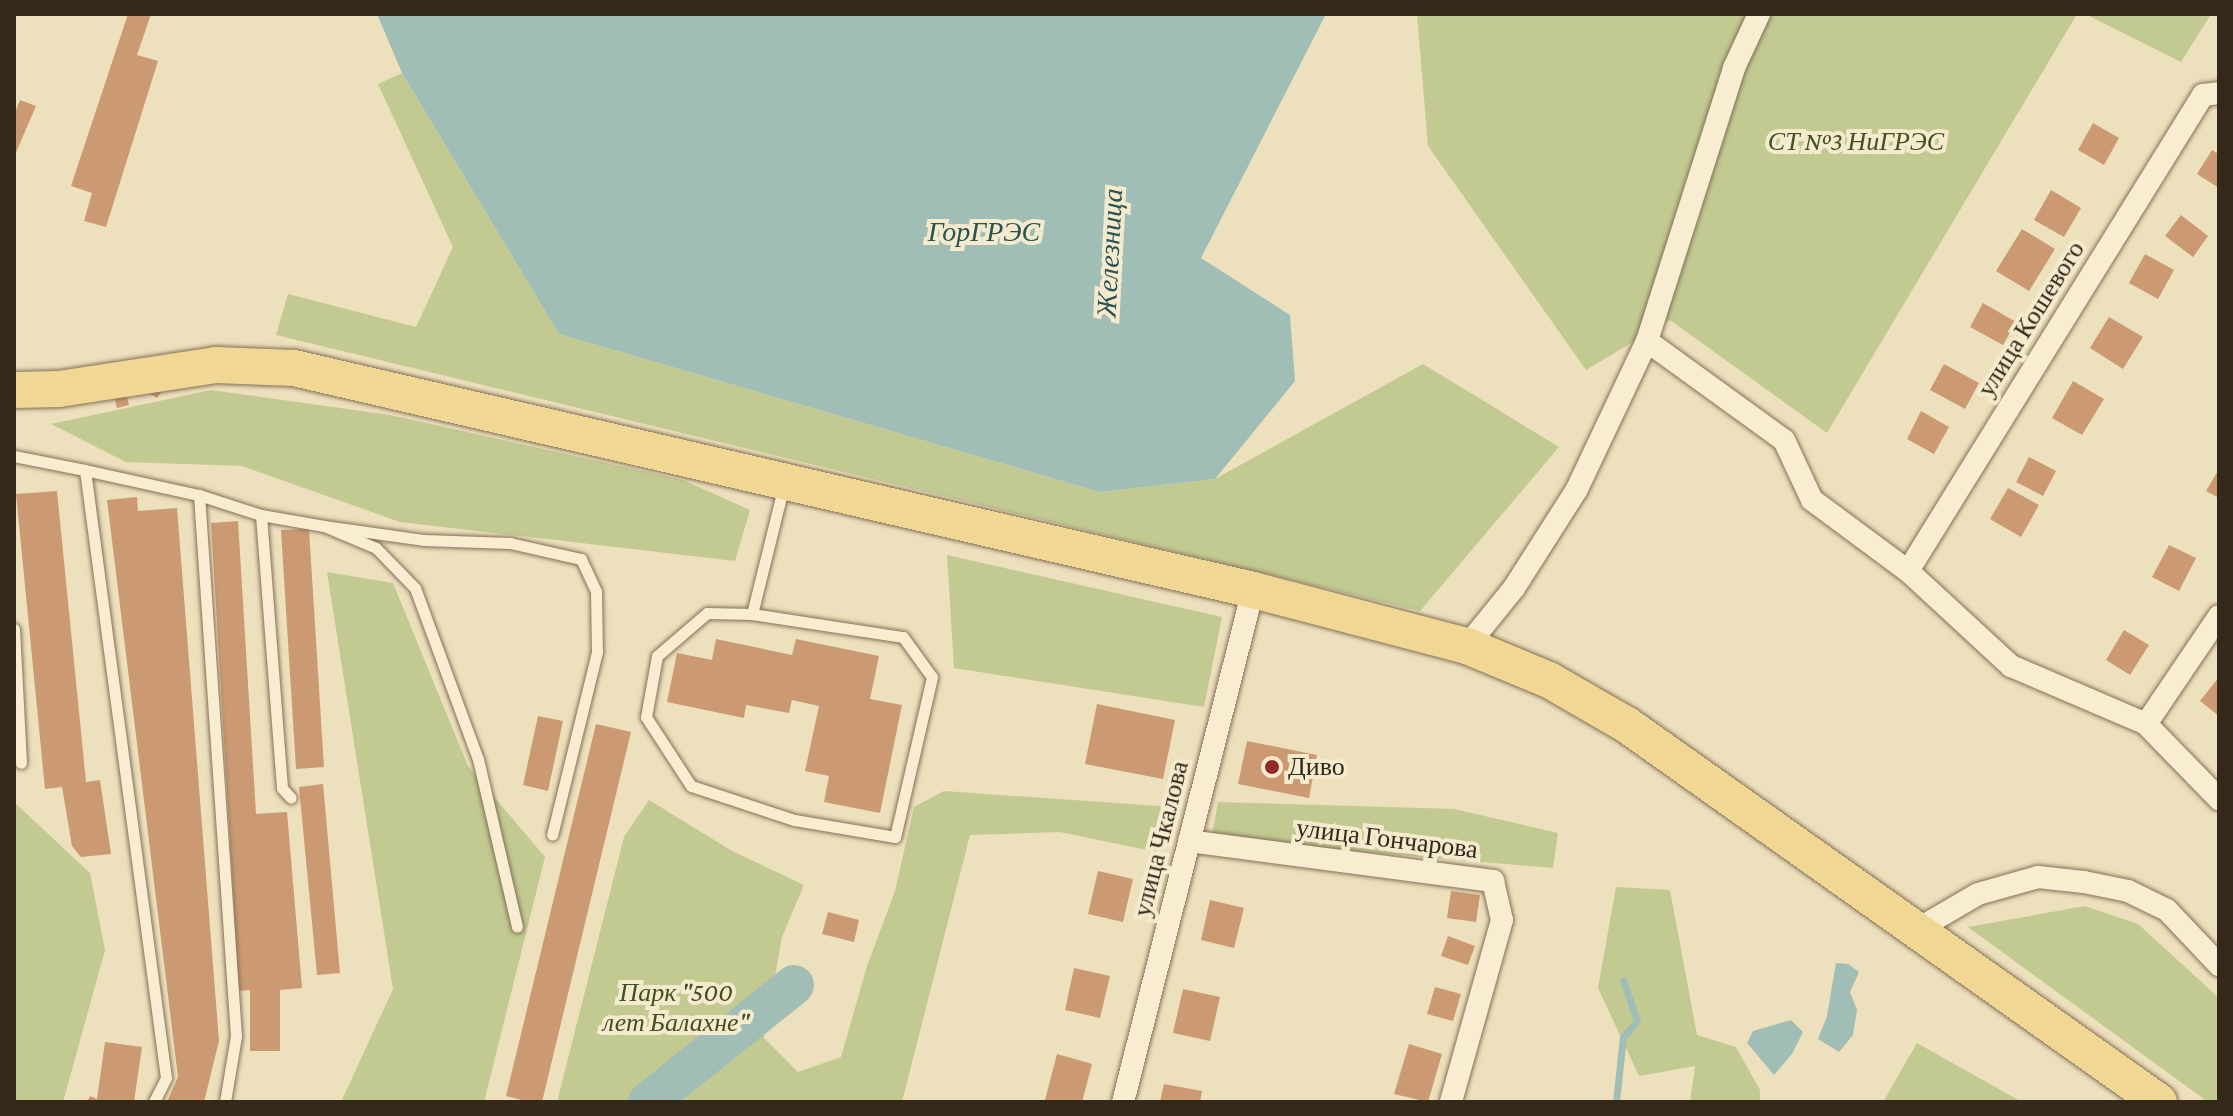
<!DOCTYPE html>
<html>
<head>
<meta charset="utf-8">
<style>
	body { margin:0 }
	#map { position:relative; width:2233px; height:1116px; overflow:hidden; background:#ede0bd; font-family:"Crimson Pro",serif }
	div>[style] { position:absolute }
	.green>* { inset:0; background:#c2ca92 }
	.water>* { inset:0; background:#a1beb6 }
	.stream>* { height:7px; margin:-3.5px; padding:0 3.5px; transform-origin:3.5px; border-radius:3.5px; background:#a1beb6 }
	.river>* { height:40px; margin:-20px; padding:0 20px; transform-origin:20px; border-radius:20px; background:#a1beb6 }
	.building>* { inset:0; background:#cb9a73 }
	.roads { filter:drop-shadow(0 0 2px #847057) drop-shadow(0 0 2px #847057) }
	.lane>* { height:11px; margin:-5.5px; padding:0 5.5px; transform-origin:5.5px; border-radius:5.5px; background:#f8edd0 }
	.street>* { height:22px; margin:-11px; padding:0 11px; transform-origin:11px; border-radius:11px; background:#f8edd0 }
	.primary>* { height:36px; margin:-18px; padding:0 18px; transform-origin:18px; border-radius:18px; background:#f1d794 }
	.dots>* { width:22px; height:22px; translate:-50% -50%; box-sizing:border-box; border:4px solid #f4eacd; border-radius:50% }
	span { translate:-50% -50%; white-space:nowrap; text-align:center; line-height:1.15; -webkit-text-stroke:8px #f4eacd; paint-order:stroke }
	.park-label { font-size:26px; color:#435022; font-style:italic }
	.street-label { font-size:26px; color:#34281b }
	.poi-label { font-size:26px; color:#34281b }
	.left { translate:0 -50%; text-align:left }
	.water-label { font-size:28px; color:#2a5352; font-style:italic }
	.frame { position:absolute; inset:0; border:16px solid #34281b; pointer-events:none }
</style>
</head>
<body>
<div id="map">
	<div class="green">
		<i style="clip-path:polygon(1417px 14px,2077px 14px,1827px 433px,1670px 320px,1586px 370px,1428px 146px)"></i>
		<i style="clip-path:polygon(2085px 14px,2211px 14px,2181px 62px)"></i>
		<i style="clip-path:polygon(402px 73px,559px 334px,1100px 492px,1215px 479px,1423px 364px,1559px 447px,1420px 611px,276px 335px,288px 294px,416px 327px,453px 247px,378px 84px)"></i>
		<i style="clip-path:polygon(211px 390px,390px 415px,683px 480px,750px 510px,735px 561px,400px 522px,242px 466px,126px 462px,51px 424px)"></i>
		<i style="clip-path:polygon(947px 555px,1222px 617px,1204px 707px,954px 668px)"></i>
		<i style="clip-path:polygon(327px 572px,393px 583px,468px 766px,545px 857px,484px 1102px,341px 1102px,393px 989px)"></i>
		<i style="clip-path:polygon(944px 791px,1173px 807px,1157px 852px,1060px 832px,970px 835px,902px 1102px,557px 1102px,624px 837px,649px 800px,732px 851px,804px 885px,782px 937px,764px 1038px,798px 1072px,841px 1057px,867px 966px,895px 891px,914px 807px)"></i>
		<i style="clip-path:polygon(14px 802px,90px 873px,105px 950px,63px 1102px,14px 1102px)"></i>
		<i style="clip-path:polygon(1218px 802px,1454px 809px,1558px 833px,1553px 868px,1304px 847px,1212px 834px)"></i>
		<i style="clip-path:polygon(1616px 887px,1670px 890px,1697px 1035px,1736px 1047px,1760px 1090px,1760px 1102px,1690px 1101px,1695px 1066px,1639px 1076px,1598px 988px)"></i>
		<i style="clip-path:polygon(2085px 906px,2138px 924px,2219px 998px,2219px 1102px,2208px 1102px,1968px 927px)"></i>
		<i style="clip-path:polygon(1917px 1043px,2022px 1102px,1883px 1102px)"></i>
	</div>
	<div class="water">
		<i style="clip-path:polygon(377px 14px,1326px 14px,1201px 258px,1290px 315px,1295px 381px,1215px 479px,1100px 492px,559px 334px,402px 73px)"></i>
		<i style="clip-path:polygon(1836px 963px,1848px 964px,1859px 972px,1850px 992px,1857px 1010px,1853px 1035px,1839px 1052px,1818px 1039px,1827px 1016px)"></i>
		<i style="clip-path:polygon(1791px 1020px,1803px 1032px,1792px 1054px,1774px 1075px,1747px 1043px,1753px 1031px)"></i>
	</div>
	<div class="stream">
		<i style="left:1616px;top:1102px;width:65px;rotate:-83.9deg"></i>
		<i style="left:1623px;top:1037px;width:21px;rotate:-49deg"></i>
		<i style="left:1637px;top:1021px;width:43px;rotate:-108.9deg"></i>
	</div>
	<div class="river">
		<i style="left:648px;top:1102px;width:187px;rotate:-38.7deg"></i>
	</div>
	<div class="building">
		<i style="clip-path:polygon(128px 14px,151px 14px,137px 55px,158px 61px,106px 227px,84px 221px,92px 193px,71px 186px)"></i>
		<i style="clip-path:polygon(20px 100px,36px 106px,14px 157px,14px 115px)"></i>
		<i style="clip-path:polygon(2093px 123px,2119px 138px,2104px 165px,2078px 150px)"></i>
		<i style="clip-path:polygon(2212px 150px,2219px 154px,2219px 188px,2197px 174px)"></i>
		<i style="clip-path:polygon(2051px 190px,2081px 208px,2064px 237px,2034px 220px)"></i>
		<i style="clip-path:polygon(2181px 215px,2208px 236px,2193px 257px,2165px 236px)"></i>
		<i style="clip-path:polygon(2022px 229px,2055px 249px,2029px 291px,1996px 271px)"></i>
		<i style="clip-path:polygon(2145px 254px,2174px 270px,2158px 299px,2129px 283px)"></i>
		<i style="clip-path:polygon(1983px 303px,2016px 322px,2003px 345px,1970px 327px)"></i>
		<i style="clip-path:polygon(2109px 317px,2143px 337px,2123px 369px,2090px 348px)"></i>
		<i style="clip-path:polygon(1944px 364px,1979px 383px,1965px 409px,1930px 390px)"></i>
		<i style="clip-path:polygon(2073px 381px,2104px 399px,2082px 435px,2052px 418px)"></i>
		<i style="clip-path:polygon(164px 388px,157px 398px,147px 392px)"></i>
		<i style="clip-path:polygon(126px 393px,129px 405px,117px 408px,114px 396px)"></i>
		<i style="clip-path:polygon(1921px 411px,1949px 427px,1934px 454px,1907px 439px)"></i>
		<i style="clip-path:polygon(2029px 457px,2056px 471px,2043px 496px,2016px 482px)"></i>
		<i style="clip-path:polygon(2219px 469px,2219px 498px,2206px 491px)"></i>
		<i style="clip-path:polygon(2008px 488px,2039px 505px,2021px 537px,1990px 519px)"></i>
		<i style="clip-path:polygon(57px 491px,86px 782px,100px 780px,111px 854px,81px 857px,72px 846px,62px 787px,45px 789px,16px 494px)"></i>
		<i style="clip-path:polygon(137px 497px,138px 511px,177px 508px,219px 1041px,204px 1102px,167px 1102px,178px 1077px,107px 500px)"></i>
		<i style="clip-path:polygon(238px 521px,256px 814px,287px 812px,302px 988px,280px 990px,280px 1051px,250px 1051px,250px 990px,239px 991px,211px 523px)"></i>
		<i style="clip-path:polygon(309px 529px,324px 767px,296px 769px,281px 530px)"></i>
		<i style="clip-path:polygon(2169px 545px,2196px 558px,2179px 591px,2152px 577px)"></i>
		<i style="clip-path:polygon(2124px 630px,2149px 645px,2130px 675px,2106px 660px)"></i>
		<i style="clip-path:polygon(716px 639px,792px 655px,796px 639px,879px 656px,870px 699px,902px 705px,880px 813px,824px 802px,829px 776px,805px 771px,819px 706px,792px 700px,789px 713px,746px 705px,744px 718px,667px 702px,677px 653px,712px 660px)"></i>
		<i style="clip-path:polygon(2219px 677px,2219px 716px,2200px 701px)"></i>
		<i style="clip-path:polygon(1097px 704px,1175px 720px,1163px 779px,1085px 764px)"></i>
		<i style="clip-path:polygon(538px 716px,563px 721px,548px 791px,523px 785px)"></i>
		<i style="clip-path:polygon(596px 724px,631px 732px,542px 1102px,529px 1102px,506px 1096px)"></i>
		<i style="clip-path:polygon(1247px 741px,1317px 755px,1309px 798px,1238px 784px)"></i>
		<i style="clip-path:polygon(323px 784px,340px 973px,317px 975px,299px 787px)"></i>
		<i style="clip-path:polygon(1098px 871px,1133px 879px,1123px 922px,1088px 914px)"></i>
		<i style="clip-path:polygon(1451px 891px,1480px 895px,1476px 922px,1447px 918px)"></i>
		<i style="clip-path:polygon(1210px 900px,1244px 908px,1234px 948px,1201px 940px)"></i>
		<i style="clip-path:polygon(828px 912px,859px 920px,854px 942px,822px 934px)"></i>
		<i style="clip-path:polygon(1448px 936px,1475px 946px,1468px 965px,1441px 956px)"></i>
		<i style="clip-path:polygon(1074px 968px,1110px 976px,1100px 1018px,1065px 1010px)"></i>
		<i style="clip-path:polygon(1435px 987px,1461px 994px,1453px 1021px,1427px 1014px)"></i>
		<i style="clip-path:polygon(1183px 989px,1220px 997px,1210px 1041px,1173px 1033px)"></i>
		<i style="clip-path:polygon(105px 1042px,142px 1047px,134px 1102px,87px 1102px,90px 1096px,97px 1099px)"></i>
		<i style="clip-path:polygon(1409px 1044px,1442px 1054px,1428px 1102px,1394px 1094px)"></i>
		<i style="clip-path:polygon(1057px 1054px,1092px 1064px,1082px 1102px,1045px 1100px)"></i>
		<i style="clip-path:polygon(1164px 1084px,1202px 1091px,1200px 1102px,1160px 1102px)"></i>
	</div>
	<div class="roads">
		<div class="lane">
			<i style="left:14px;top:456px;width:72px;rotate:11.2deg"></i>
			<i style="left:85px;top:470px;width:613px;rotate:82.41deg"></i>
			<i style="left:166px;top:1078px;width:27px;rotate:117deg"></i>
			<i style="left:85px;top:470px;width:117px;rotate:12.4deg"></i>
			<i style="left:199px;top:495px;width:542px;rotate:86.09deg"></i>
			<i style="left:236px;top:1036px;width:67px;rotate:99.5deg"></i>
			<i style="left:199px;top:495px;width:65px;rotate:17.9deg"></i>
			<i style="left:261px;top:515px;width:274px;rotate:85.6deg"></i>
			<i style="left:282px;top:788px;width:13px;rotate:48deg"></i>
			<i style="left:261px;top:515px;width:64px;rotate:9.9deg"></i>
			<i style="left:324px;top:526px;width:56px;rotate:22.9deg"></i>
			<i style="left:376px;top:548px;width:56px;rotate:45.7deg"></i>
			<i style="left:415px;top:588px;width:182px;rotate:69.8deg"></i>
			<i style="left:478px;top:759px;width:172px;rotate:76.9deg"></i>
			<i style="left:324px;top:526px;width:100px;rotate:8deg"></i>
			<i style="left:423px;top:540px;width:87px;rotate:2deg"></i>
			<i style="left:510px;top:543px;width:73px;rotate:12.7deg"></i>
			<i style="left:581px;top:559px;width:35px;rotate:65deg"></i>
			<i style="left:596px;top:591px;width:61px;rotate:89.1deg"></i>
			<i style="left:597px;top:652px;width:188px;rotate:103.8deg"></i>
			<i style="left:752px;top:614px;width:153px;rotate:8.7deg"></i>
			<i style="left:903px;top:637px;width:49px;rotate:54.1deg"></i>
			<i style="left:932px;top:677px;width:164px;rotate:103deg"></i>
			<i style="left:895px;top:837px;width:102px;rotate:-170.4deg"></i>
			<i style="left:794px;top:820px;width:108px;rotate:-161.7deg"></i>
			<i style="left:691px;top:786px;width:82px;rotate:-123.1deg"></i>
			<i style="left:646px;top:717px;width:62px;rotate:-79.8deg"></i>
			<i style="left:657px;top:656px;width:66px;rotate:-40.7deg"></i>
			<i style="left:707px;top:613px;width:45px;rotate:1.3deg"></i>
			<i style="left:752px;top:614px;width:133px;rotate:-76.1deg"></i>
			<i style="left:14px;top:629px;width:134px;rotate:87deg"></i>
		</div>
		<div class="street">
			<i style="left:1647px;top:341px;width:287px;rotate:-72.3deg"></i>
			<i style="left:1734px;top:68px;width:60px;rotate:-65.2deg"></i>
			<i style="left:1908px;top:571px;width:560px;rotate:-58.21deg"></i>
			<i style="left:2203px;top:95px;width:16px;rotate:-7deg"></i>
			<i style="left:1467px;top:646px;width:75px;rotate:-51deg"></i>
			<i style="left:1514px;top:588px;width:117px;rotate:-57.5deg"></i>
			<i style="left:1577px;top:489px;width:164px;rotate:-64.7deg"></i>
			<i style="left:1647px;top:341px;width:169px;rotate:35.9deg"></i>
			<i style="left:1784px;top:440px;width:66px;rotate:65deg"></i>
			<i style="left:1812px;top:500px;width:119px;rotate:36.5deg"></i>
			<i style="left:1908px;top:571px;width:140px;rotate:42.7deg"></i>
			<i style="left:2011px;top:666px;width:147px;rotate:23.2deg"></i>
			<i style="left:2146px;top:724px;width:105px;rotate:45.8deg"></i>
			<i style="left:2146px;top:724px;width:130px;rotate:-55.9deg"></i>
			<i style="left:1189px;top:841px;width:307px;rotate:7.5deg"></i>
			<i style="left:1493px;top:881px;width:40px;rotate:77deg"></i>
			<i style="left:1502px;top:920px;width:189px;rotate:105.7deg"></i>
			<i style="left:1918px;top:929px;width:69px;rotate:-30.3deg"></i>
			<i style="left:1978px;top:894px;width:62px;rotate:-15.8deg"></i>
			<i style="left:2038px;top:877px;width:46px;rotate:6.2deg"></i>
			<i style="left:2084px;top:882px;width:45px;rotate:11.6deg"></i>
			<i style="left:2128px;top:891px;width:43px;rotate:26deg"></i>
			<i style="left:2167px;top:910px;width:76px;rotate:46.6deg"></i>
			<i style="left:1123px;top:1102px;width:528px;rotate:-75.75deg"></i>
		</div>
		<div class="primary">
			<i style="left:14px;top:390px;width:45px;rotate:-1.3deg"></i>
			<i style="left:59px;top:389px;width:159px;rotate:-8.7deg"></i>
			<i style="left:216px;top:365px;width:78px;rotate:2.2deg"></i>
			<i style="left:294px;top:368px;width:984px;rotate:13.03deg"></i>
			<i style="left:1253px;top:590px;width:221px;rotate:14.7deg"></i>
			<i style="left:1467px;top:646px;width:89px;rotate:22.5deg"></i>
			<i style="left:1549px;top:680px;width:90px;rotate:30deg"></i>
			<i style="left:1627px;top:725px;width:652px;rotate:35.32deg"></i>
		</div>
	</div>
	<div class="dots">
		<i style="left:1272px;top:767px;background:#922a28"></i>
	</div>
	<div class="park-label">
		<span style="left:1856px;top:142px">СТ №3 НиГРЭС</span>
		<span style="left:676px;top:1008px">Парк "500<br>лет Балахне"</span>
	</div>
	<div class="street-label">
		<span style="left:2031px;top:319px;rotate:-58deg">улица Кошевого</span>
		<span style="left:1161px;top:839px;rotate:-76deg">улица Чкалова</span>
		<span style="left:1387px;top:839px;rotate:7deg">улица Гончарова</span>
	</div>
	<div class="poi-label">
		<span class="left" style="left:1288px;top:767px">Диво</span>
	</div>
	<div class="water-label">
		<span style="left:984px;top:232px">ГорГРЭС</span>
		<span style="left:1110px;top:253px;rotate:-87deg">Железница</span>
	</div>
	<div class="frame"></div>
</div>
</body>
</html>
